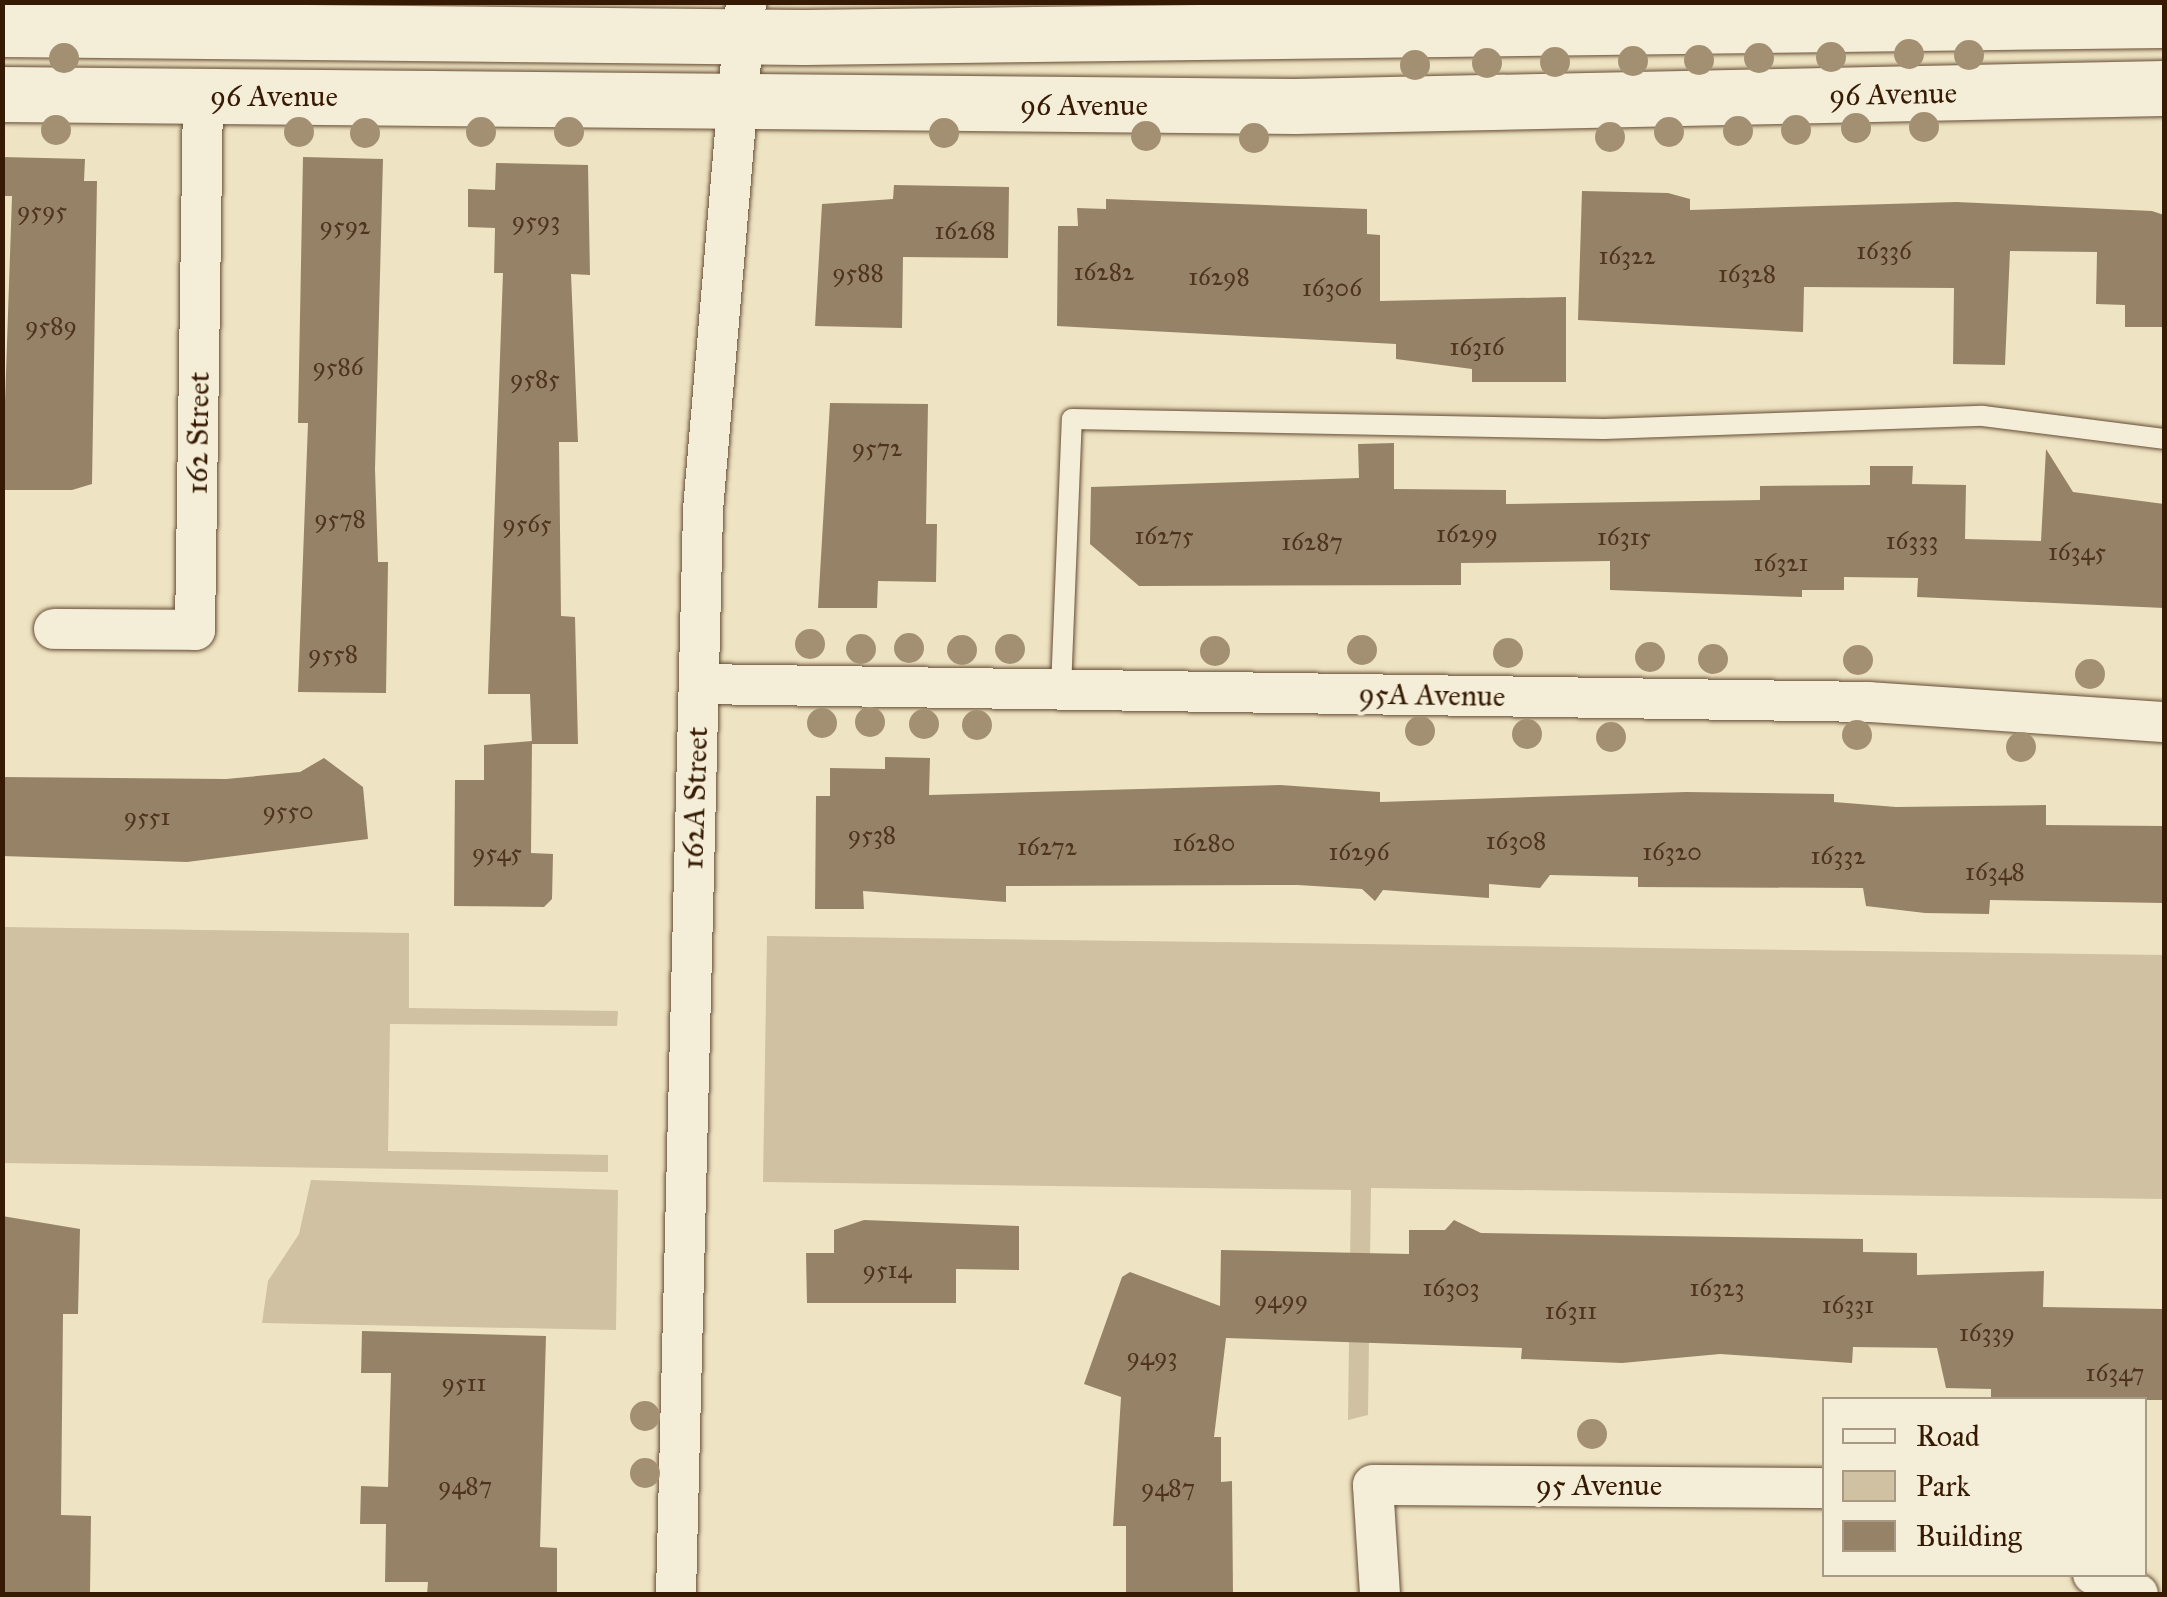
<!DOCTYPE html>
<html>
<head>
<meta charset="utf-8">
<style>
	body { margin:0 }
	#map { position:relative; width:2167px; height:1597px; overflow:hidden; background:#eee3c2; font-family:"IM FELL Great Primer",serif }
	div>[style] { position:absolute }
	.green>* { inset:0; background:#cfc1a2 }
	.building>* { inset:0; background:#968367 }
	.roads { filter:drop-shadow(0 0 2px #654c34) drop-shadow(0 0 2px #654c34) }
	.lane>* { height:20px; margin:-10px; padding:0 10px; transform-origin:10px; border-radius:10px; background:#f4edd7 }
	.street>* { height:40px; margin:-20px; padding:0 20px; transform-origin:20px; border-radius:20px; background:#f4edd7 }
	.secondary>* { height:55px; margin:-27.5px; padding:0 27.5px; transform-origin:27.5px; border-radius:27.5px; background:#f4edd7 }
	.trees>* { width:30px; height:30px; margin:-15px; border-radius:50%; background:#a39073 }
	span { translate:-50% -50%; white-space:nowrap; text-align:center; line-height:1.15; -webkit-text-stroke:8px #f4edd7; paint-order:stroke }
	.number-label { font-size:25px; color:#4f341d }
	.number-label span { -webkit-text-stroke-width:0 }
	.street-label { font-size:30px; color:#371a04 }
	.frame { position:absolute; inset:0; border:5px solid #371a04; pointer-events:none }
	.legend { position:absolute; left:1822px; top:1397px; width:325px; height:180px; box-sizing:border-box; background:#f4edd7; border:2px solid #a89983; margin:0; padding:12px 18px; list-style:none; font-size:30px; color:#371a04 }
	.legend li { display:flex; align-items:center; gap:20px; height:50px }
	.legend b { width:50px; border:2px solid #a89983 }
</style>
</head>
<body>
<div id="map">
	<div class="green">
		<i style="clip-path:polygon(3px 927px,409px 933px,409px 1008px,618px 1011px,617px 1026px,390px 1024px,388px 1151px,608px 1155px,608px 1172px,3px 1163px)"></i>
		<i style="clip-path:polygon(767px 936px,2164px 955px,2164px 1199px,1371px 1188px,1368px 1415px,1348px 1420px,1351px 1190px,763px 1182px)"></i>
		<i style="clip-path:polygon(311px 1180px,618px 1190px,616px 1330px,262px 1323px,268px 1281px,299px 1234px)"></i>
	</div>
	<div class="building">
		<i style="clip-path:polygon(2px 157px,85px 159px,84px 181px,97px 181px,92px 484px,72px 490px,2px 490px,12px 196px,2px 196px)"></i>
		<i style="clip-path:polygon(303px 157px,383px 159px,375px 469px,378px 562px,388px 562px,386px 693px,298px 692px,308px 423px,298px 423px)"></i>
		<i style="clip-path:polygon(496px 163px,588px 165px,590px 275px,571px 274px,578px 442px,559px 442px,561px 616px,575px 617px,578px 744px,532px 744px,530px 694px,488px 694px,503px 273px,494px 273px,495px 228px,468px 227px,468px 189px,495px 190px)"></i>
		<i style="clip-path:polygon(894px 185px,1009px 187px,1008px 258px,903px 257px,902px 328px,815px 326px,822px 204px,893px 199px)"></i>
		<i style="clip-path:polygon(1582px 191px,1668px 193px,1690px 199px,1690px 210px,1956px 202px,2152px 211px,2164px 215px,2164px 327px,2125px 327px,2125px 305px,2096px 304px,2097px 252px,2010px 251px,2005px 365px,1953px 364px,1954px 288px,1804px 287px,1803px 332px,1578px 320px)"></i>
		<i style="clip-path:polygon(1106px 199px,1367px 209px,1367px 234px,1380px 235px,1380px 301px,1566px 297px,1566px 382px,1472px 382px,1472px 369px,1396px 359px,1396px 344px,1057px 326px,1058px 226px,1078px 226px,1077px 208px,1106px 209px)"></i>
		<i style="clip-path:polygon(830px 403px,928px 404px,926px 524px,937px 524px,936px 582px,878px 581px,877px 608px,818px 608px)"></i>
		<i style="clip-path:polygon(1394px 443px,1394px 489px,1506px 490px,1506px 504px,1760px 500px,1760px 486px,1870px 485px,1870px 466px,1913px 466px,1912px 484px,1966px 485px,1965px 539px,2041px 541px,2046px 449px,2073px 492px,2164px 504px,2164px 608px,1917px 597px,1918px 578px,1844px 577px,1844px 590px,1802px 590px,1802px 597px,1610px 590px,1610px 561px,1461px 563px,1461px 585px,1139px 586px,1090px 544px,1091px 487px,1359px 478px,1358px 444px)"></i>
		<i style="clip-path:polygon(532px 741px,531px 853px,553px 854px,552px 899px,544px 907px,454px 906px,455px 780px,484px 780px,484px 745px)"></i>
		<i style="clip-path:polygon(885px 757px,930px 758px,929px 795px,1280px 785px,1380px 792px,1380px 802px,1686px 792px,1834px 794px,1834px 802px,1896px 807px,2046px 805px,2046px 825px,2164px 826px,2164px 903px,1990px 900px,1989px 914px,1925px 913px,1866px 906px,1863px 888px,1638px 887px,1638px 877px,1550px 875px,1540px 888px,1489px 884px,1489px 898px,1383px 890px,1375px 901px,1362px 889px,1298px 885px,1006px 886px,1006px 902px,863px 891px,864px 909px,815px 909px,816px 796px,830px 796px,830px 768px,885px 769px)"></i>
		<i style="clip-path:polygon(324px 758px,363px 787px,368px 839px,187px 862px,2px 856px,2px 777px,226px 779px,300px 772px)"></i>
		<i style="clip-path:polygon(2px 1216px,80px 1229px,78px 1314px,63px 1314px,61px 1515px,91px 1516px,90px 1594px,2px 1594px)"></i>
		<i style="clip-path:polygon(864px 1220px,1019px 1226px,1019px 1270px,956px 1269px,956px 1303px,807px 1303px,806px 1253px,834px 1253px,834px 1230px)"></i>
		<i style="clip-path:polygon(1454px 1220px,1481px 1233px,1863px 1239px,1863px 1252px,1917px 1253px,1917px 1275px,2044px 1271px,2043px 1307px,2164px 1309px,2164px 1400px,1991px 1400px,1991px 1389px,1946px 1388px,1937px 1348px,1853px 1347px,1852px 1363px,1720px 1354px,1622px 1363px,1521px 1359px,1522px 1348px,1226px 1338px,1214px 1437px,1221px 1437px,1221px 1482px,1232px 1481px,1233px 1594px,1126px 1594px,1126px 1526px,1113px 1526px,1121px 1397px,1084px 1384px,1122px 1277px,1130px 1272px,1220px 1306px,1221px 1250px,1409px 1254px,1409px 1230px,1445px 1230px)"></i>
		<i style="clip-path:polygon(362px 1331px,546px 1336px,540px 1547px,557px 1548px,557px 1594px,427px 1594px,428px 1582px,385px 1582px,386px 1524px,360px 1524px,361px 1486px,388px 1487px,391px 1373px,361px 1373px)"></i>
	</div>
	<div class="roads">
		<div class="lane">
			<i style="left:1061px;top:689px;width:270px;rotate:-87.7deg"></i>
			<i style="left:1072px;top:419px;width:532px;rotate:1.08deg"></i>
			<i style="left:1604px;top:429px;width:379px;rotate:-2deg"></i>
			<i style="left:1983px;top:416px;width:182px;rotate:7.2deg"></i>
		</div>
		<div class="street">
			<i style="left:54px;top:629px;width:141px;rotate:0.4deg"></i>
			<i style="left:195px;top:630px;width:534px;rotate:-89.14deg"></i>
			<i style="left:699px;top:684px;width:1170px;rotate:0.88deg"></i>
			<i style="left:1869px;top:702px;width:296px;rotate:3.9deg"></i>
			<i style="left:2093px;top:1574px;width:49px;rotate:24deg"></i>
			<i style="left:676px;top:1594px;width:1084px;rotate:-88.57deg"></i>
			<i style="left:703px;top:510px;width:510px;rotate:-85.16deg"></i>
			<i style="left:1380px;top:1594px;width:109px;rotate:-93.7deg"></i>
			<i style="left:1373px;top:1485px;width:451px;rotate:0.4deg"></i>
		</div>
		<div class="secondary">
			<i style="left:2px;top:29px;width:802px;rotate:0.57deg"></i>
			<i style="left:804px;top:37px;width:1360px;rotate:-0.72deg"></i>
			<i style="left:2px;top:94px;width:1293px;rotate:0.53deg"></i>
			<i style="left:1295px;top:106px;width:869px;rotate:-1.19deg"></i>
		</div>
	</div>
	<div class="trees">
		<i style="left:1909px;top:54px"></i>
		<i style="left:1969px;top:55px"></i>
		<i style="left:1831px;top:57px"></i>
		<i style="left:64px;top:58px"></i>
		<i style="left:1759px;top:58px"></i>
		<i style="left:1699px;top:60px"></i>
		<i style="left:1633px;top:61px"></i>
		<i style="left:1555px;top:62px"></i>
		<i style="left:1487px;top:63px"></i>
		<i style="left:1415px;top:65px"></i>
		<i style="left:1924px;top:127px"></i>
		<i style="left:1856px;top:128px"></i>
		<i style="left:56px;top:130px"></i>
		<i style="left:1796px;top:130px"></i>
		<i style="left:1738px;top:131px"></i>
		<i style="left:299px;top:132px"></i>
		<i style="left:481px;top:132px"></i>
		<i style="left:569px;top:132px"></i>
		<i style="left:1669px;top:132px"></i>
		<i style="left:365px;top:133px"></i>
		<i style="left:944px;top:133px"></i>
		<i style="left:1146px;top:136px"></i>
		<i style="left:1610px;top:137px"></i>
		<i style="left:1254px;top:138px"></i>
		<i style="left:810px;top:644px"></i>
		<i style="left:909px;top:648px"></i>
		<i style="left:861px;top:649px"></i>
		<i style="left:1010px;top:649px"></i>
		<i style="left:962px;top:650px"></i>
		<i style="left:1362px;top:650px"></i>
		<i style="left:1215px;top:651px"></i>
		<i style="left:1508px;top:653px"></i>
		<i style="left:1650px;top:657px"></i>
		<i style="left:1713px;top:659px"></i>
		<i style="left:1858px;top:660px"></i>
		<i style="left:2090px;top:674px"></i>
		<i style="left:870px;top:722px"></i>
		<i style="left:822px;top:723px"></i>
		<i style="left:924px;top:724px"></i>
		<i style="left:977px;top:725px"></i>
		<i style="left:1420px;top:731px"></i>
		<i style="left:1527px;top:734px"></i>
		<i style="left:1857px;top:735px"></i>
		<i style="left:1611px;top:737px"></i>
		<i style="left:2021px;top:747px"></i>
		<i style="left:645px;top:1416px"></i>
		<i style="left:1592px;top:1434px"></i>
		<i style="left:645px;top:1473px"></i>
	</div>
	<div class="number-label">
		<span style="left:42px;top:211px">9595</span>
		<span style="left:536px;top:221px">9593</span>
		<span style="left:345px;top:226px">9592</span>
		<span style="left:965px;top:231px">16268</span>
		<span style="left:1884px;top:251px">16336</span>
		<span style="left:1627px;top:256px">16322</span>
		<span style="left:1104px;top:272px">16282</span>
		<span style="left:858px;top:273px">9588</span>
		<span style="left:1747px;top:274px">16328</span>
		<span style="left:1219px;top:277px">16298</span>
		<span style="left:1332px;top:288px">16306</span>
		<span style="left:51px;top:326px">9589</span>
		<span style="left:1477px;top:347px">16316</span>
		<span style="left:338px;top:367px">9586</span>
		<span style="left:535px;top:379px">9585</span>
		<span style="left:877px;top:448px">9572</span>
		<span style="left:340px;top:519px">9578</span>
		<span style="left:527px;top:524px">9565</span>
		<span style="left:1467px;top:534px">16299</span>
		<span style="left:1164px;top:536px">16275</span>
		<span style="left:1624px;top:537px">16315</span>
		<span style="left:1912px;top:541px">16333</span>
		<span style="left:1312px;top:542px">16287</span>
		<span style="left:2077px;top:552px">16345</span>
		<span style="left:1781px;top:563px">16321</span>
		<span style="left:333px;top:654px">9558</span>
		<span style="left:288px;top:811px">9550</span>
		<span style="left:147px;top:817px">9551</span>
		<span style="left:872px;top:835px">9538</span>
		<span style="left:1516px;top:841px">16308</span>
		<span style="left:1204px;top:843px">16280</span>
		<span style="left:1047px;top:847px">16272</span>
		<span style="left:1359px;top:852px">16296</span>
		<span style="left:1672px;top:852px">16320</span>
		<span style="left:497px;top:853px">9545</span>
		<span style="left:1838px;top:856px">16332</span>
		<span style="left:1995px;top:872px">16348</span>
		<span style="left:887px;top:1270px">9514</span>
		<span style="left:1451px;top:1288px">16303</span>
		<span style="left:1717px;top:1288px">16323</span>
		<span style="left:1281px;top:1300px">9499</span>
		<span style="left:1848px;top:1305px">16331</span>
		<span style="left:1571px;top:1311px">16311</span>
		<span style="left:1987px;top:1333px">16339</span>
		<span style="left:1152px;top:1357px">9493</span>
		<span style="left:2115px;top:1373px">16347</span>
		<span style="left:464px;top:1383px">9511</span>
		<span style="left:465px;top:1486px">9487</span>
		<span style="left:1168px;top:1488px">9487</span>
	</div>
	<div class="street-label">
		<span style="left:1893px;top:94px;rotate:-1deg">96 Avenue</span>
		<span style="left:274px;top:96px">96 Avenue</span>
		<span style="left:1084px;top:105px">96 Avenue</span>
		<span style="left:198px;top:433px;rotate:-89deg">162 Street</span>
		<span style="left:1432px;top:695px;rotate:1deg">95A Avenue</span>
		<span style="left:695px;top:798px;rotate:-88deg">162A Street</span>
		<span style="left:1599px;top:1485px">95 Avenue</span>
	</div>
	<div class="frame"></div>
	<ul class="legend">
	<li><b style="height:12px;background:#f4edd7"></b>Road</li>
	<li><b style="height:28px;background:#cfc1a2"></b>Park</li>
	<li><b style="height:28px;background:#968367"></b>Building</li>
	</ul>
</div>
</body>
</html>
